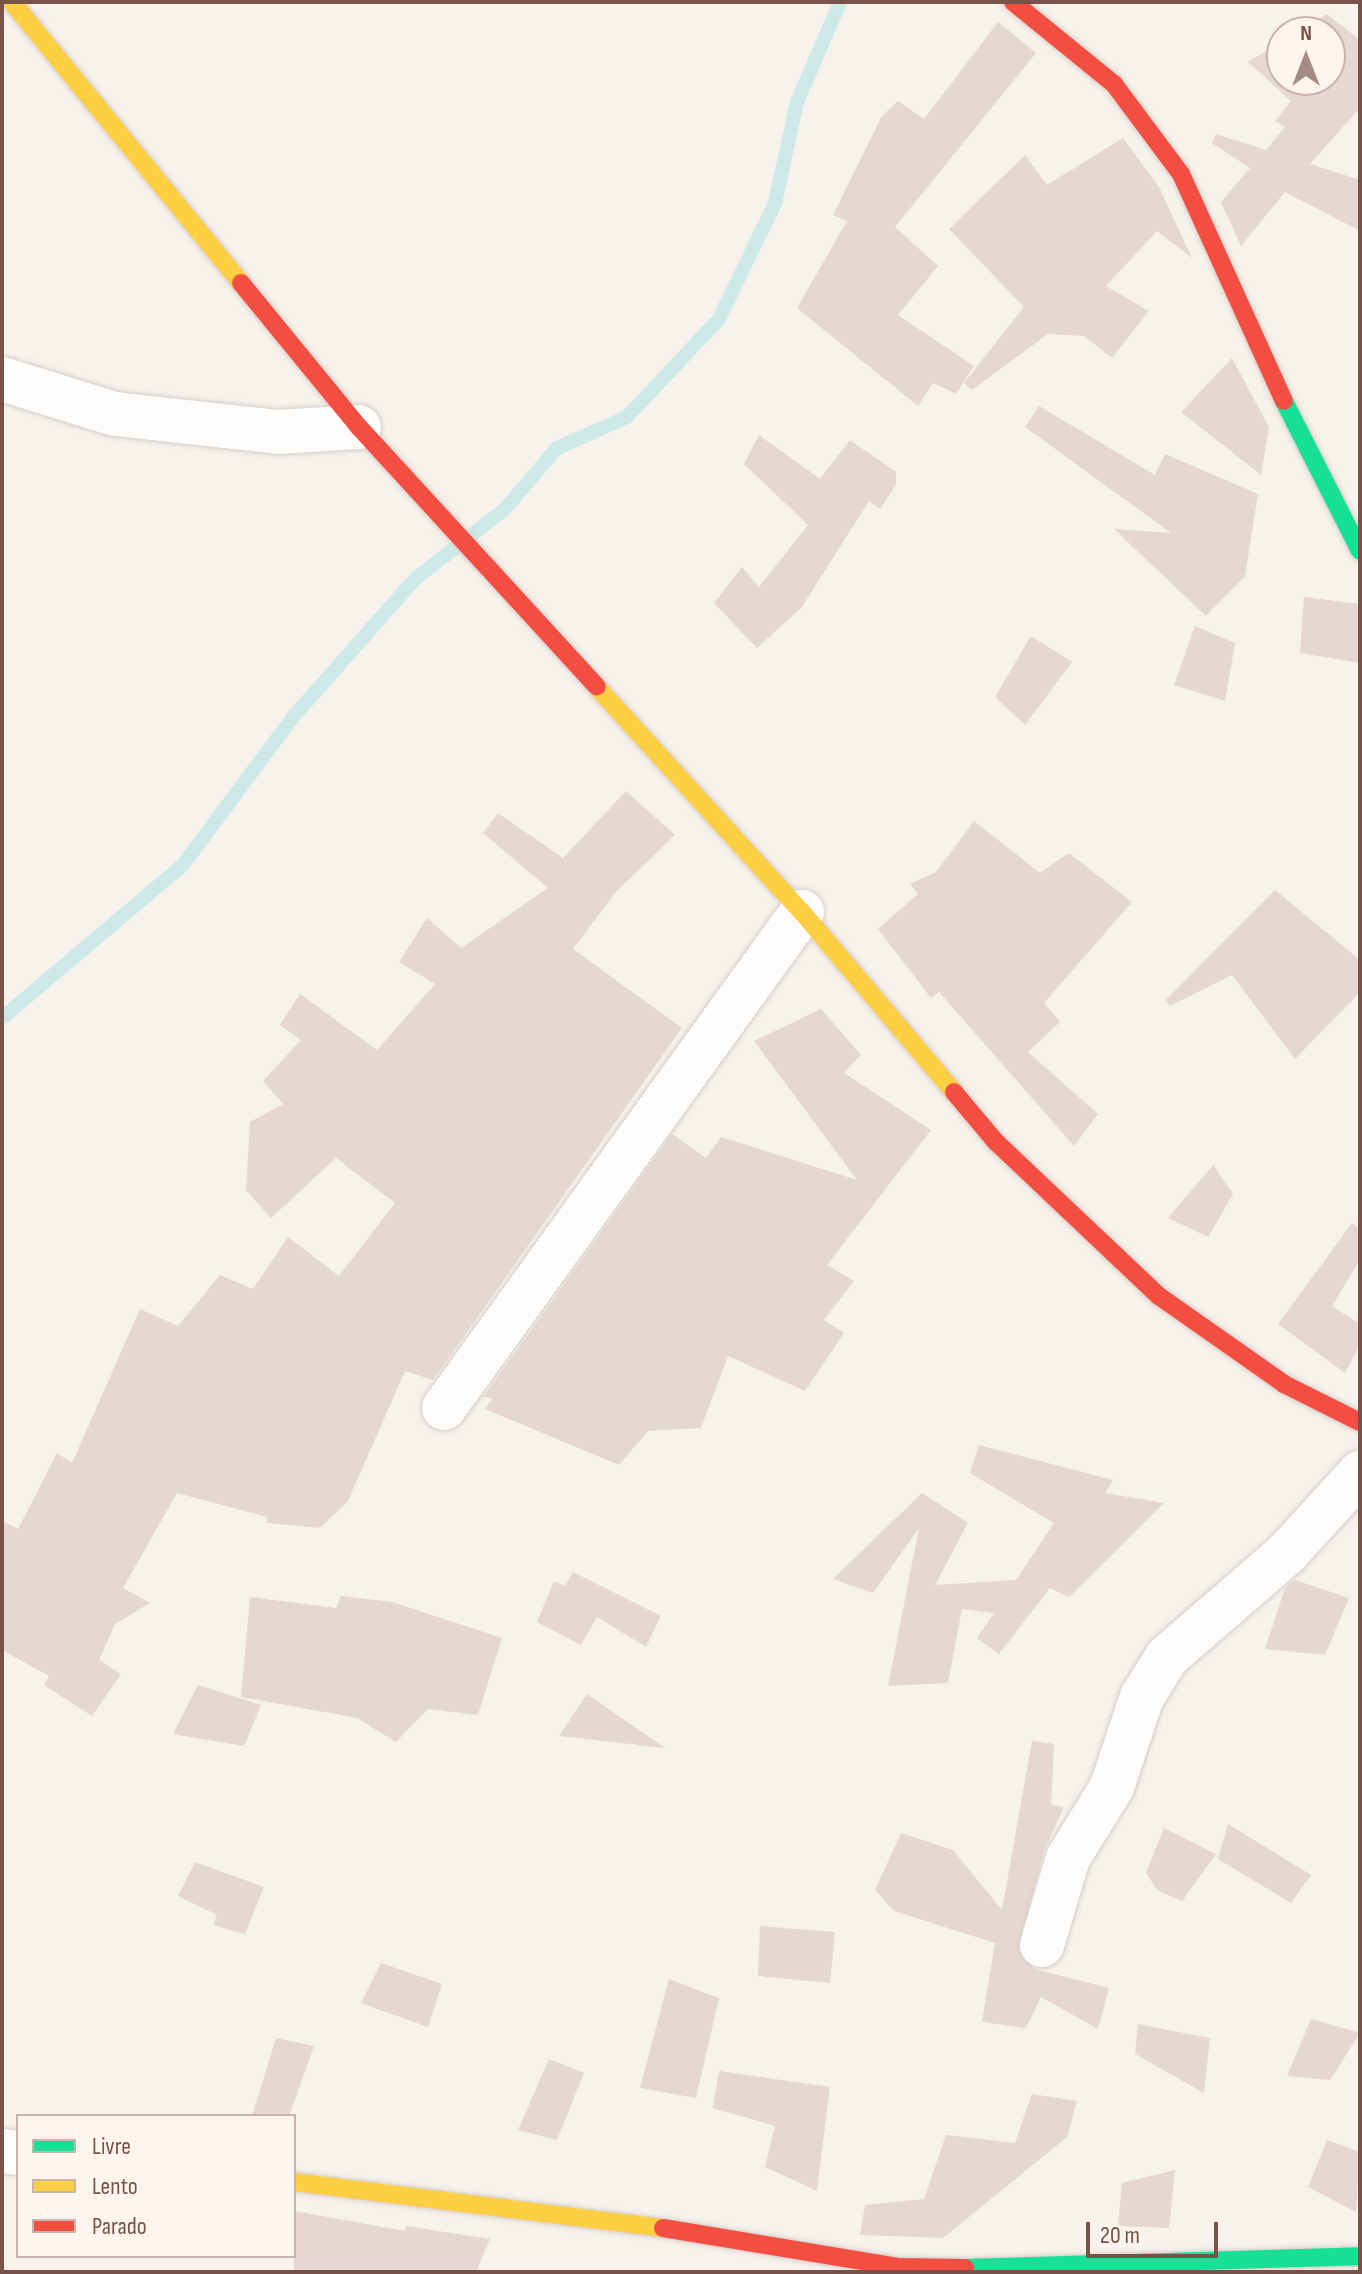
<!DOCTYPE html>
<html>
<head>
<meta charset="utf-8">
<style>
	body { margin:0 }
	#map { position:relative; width:1362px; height:2274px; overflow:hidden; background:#f8f2ec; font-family:"Sofia Sans Condensed",sans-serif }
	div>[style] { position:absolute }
	.stream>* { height:14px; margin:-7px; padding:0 7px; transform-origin:7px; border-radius:7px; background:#cdeae8 }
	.building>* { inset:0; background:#e5d8d3 }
	.roads { filter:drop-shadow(0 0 2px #d6cdc8) drop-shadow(0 0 2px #d6cdc8) }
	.street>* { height:44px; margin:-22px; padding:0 22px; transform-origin:22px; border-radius:22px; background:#fefdfc }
	.fast>* { height:18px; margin:-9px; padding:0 9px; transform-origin:9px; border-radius:9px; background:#16e098 }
	.slow>* { height:18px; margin:-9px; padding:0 9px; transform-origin:9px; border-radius:9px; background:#ffcf43 }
	.jam>* { height:18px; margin:-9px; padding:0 9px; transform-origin:9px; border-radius:9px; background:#f24e42 }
	span { translate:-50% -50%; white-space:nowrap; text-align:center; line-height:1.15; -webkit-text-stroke:7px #fff5ed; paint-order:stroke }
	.frame { position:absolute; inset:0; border:4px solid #77534a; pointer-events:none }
	.legend { position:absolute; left:16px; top:2114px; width:280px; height:144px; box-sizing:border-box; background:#fff5ed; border:2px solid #c9b4ac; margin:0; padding:10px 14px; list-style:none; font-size:24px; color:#77534a }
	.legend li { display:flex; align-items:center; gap:16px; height:40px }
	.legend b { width:40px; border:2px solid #c9b4ac }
	.north { position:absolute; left:1266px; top:16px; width:80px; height:80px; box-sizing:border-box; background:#fff5ed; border:2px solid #c9b4ac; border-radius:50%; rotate:0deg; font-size:22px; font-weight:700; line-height:32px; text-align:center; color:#77534a }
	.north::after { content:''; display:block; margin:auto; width:28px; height:36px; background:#a48b83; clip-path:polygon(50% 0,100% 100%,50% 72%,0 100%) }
	.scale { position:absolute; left:1086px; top:2222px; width:132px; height:36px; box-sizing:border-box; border:4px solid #77534a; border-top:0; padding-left:10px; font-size:24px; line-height:28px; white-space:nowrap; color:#77534a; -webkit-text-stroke:6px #fff5ed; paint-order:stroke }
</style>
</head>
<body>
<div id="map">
	<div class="stream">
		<i style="left:2px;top:1018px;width:236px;rotate:-40.2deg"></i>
		<i style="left:182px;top:866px;width:186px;rotate:-53.3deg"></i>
		<i style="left:293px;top:717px;width:184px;rotate:-48.5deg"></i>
		<i style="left:415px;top:579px;width:114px;rotate:-37.9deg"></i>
		<i style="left:505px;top:509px;width:80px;rotate:-49.6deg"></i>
		<i style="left:557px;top:448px;width:77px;rotate:-23.9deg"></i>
		<i style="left:627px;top:417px;width:134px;rotate:-46.8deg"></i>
		<i style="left:719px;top:319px;width:129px;rotate:-64.2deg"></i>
		<i style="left:775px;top:203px;width:103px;rotate:-77.7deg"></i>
		<i style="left:797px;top:102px;width:109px;rotate:-66.7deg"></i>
	</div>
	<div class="building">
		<i style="clip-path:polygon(1327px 14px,1360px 40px,1360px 108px,1310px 164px,1360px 180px,1360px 231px,1285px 192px,1241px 246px,1221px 202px,1250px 168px,1212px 143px,1216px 134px,1266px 150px,1285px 127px,1275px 121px,1291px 101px,1248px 62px,1282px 41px,1282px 80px,1330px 80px,1330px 32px,1297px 32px)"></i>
		<i style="clip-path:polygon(998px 22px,1036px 53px,895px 227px,938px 266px,898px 315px,974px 366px,956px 394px,933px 383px,918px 406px,797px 308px,847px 221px,833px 215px,882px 116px,898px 101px,924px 119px)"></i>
		<i style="clip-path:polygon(1123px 138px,1159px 187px,1192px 258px,1157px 231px,1106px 286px,1149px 311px,1112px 358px,1084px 336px,1048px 334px,972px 390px,964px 383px,1024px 307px,949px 229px,1025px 155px,1047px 185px)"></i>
		<i style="clip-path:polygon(1232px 358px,1269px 427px,1261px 475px,1181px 412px)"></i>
		<i style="clip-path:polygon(1039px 406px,1155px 475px,1165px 454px,1258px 494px,1245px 576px,1206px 616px,1114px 529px,1171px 533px,1025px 427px)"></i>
		<i style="clip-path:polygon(759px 435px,820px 479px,850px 440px,896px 472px,896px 485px,880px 509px,869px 501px,802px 607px,757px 648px,714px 603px,742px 567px,759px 587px,808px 525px,744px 464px)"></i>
		<i style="clip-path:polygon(1304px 597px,1360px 604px,1360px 663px,1300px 653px)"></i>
		<i style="clip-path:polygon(1195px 626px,1235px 643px,1225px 701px,1174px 685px)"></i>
		<i style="clip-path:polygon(1031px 636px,1072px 662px,1025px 725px,995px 697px)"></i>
		<i style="clip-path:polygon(626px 791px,675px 835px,615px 893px,573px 949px,682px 1028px,433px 1380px,405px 1371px,348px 1501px,320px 1528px,267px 1523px,267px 1517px,177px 1493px,123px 1588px,150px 1603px,115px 1624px,99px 1660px,121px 1674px,92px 1716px,44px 1685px,49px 1676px,2px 1650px,2px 1521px,18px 1529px,57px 1453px,72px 1463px,140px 1309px,178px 1326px,220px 1275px,253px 1289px,288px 1237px,339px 1276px,395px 1203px,336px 1158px,271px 1218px,246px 1190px,250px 1122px,283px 1104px,263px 1081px,301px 1040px,280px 1025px,300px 994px,377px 1050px,435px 984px,399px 962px,427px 918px,461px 948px,548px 888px,483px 833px,498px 813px,563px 858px)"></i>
		<i style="clip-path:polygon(974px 821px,1040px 873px,1069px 853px,1132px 902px,1044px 1003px,1060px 1022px,1028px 1052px,1098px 1114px,1074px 1146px,939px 992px,931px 998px,878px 929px,918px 894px,910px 884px,936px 872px)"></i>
		<i style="clip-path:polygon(1275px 890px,1360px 960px,1360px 992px,1295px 1059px,1232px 975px,1170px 1006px,1166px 1000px)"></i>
		<i style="clip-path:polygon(821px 1009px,861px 1055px,844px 1073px,931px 1130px,827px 1265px,854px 1281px,824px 1320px,844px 1333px,805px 1391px,728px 1356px,701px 1428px,648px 1431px,619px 1465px,485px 1409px,492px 1399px,484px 1396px,672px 1134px,706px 1158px,721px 1137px,857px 1180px,754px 1041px)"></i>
		<i style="clip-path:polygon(1213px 1165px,1233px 1194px,1208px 1237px,1168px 1218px)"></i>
		<i style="clip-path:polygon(1352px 1223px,1360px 1229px,1360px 1260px,1332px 1306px,1360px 1324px,1360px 1344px,1345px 1373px,1278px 1324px)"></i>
		<i style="clip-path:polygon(979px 1445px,1113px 1480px,1105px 1493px,1164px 1503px,1069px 1597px,1050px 1588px,999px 1654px,977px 1638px,994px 1613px,962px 1609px,948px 1683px,888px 1686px,919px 1528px,873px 1593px,833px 1579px,922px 1493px,968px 1523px,935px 1585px,1016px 1580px,1054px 1523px,970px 1473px)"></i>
		<i style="clip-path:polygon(573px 1572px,661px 1616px,646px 1647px,597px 1617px,581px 1645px,537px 1622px,554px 1581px,565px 1586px)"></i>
		<i style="clip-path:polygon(1295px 1580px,1349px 1598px,1325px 1655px,1265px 1649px,1285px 1588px)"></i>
		<i style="clip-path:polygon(341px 1596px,392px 1602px,502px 1638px,478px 1715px,428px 1709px,396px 1742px,357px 1718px,241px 1697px,250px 1597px,336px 1608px)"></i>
		<i style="clip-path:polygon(198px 1685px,261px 1705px,244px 1746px,173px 1734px)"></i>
		<i style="clip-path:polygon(587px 1694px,665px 1748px,559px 1736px)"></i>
		<i style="clip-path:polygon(1032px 1741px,1054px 1744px,1051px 1805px,1064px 1807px,1044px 1851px,1018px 1950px,1034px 1969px,1109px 1988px,1098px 2029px,1041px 1997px,1026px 2028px,982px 2022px,995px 1943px,894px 1911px,875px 1890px,901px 1833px,953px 1850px,1002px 1910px)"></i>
		<i style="clip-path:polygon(1228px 1824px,1311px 1875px,1291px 1903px,1218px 1859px)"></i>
		<i style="clip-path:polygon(1164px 1828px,1216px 1854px,1182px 1901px,1158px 1891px,1146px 1873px)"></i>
		<i style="clip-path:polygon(195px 1862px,264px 1887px,245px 1934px,213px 1925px,217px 1915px,178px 1896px)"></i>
		<i style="clip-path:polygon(760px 1926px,835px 1932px,830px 1983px,758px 1976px)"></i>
		<i style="clip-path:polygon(381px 1963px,442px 1984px,428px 2027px,361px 2003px)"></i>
		<i style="clip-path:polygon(669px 1979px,719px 1998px,696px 2098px,640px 2088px)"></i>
		<i style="clip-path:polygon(1311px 2019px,1360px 2033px,1330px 2080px,1287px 2076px)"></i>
		<i style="clip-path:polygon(1138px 2024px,1210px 2038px,1204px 2093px,1135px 2054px)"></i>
		<i style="clip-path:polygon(276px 2038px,314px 2046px,289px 2116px,252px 2116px)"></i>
		<i style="clip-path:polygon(549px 2059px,584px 2073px,557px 2140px,518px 2130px)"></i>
		<i style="clip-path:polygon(719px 2071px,830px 2087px,817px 2191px,765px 2167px,775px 2126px,713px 2108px)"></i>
		<i style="clip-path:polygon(1032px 2094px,1077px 2101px,1067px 2137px,943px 2238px,860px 2235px,865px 2205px,924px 2199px,946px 2135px,1015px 2143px)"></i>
		<i style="clip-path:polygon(1327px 2140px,1360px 2152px,1356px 2212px,1308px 2187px)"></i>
		<i style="clip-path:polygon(1175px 2170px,1169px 2228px,1118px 2226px,1122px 2183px)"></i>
		<i style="clip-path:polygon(294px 2211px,405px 2231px,406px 2226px,490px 2239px,476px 2272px,294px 2272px)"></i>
	</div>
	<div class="roads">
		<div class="street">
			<i style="left:2px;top:379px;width:118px;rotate:17.2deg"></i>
			<i style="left:115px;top:414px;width:164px;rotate:6.3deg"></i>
			<i style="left:278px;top:432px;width:81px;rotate:-3.5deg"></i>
			<i style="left:444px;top:1408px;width:612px;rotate:-54.18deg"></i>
			<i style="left:1042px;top:1945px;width:91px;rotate:-73.4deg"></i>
			<i style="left:1068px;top:1858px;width:84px;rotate:-58.2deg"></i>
			<i style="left:1112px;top:1787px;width:95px;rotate:-71.6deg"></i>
			<i style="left:1142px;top:1697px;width:47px;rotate:-58deg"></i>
			<i style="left:1167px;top:1657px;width:157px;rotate:-40.9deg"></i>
			<i style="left:1286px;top:1554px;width:110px;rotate:-47.6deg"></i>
			<i style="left:2px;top:2151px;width:16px;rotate:7deg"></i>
		</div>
		<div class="fast">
			<i style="left:1284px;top:401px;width:168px;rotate:63.1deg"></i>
			<i style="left:965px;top:2268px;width:395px;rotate:-1.7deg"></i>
		</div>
		<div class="slow">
			<i style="left:12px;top:2px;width:362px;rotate:50.8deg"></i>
			<i style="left:597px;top:687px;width:304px;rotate:47.7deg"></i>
			<i style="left:802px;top:912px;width:236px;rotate:49.8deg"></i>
			<i style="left:294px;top:2182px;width:372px;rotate:7.1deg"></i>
		</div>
		<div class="jam">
			<i style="left:1013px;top:2px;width:130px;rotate:39.1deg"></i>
			<i style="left:1114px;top:84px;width:112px;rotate:53.3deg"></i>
			<i style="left:1181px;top:174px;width:249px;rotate:65.6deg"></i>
			<i style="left:241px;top:283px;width:186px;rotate:50.7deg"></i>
			<i style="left:359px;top:427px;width:352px;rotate:47.5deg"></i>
			<i style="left:954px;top:1092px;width:65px;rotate:50deg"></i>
			<i style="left:996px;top:1142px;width:224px;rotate:43.4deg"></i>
			<i style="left:1159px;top:1296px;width:153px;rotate:35.1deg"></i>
			<i style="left:1284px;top:1384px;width:85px;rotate:26.6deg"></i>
			<i style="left:663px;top:2228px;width:238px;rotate:9.4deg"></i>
			<i style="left:898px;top:2267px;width:67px;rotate:0.9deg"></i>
		</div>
	</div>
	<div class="frame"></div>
	<ul class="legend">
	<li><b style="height:10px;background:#16e098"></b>Livre</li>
	<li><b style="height:10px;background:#ffcf43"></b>Lento</li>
	<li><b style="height:10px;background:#f24e42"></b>Parado</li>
	</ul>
	<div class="north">N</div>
	<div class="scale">20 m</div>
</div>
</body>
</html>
